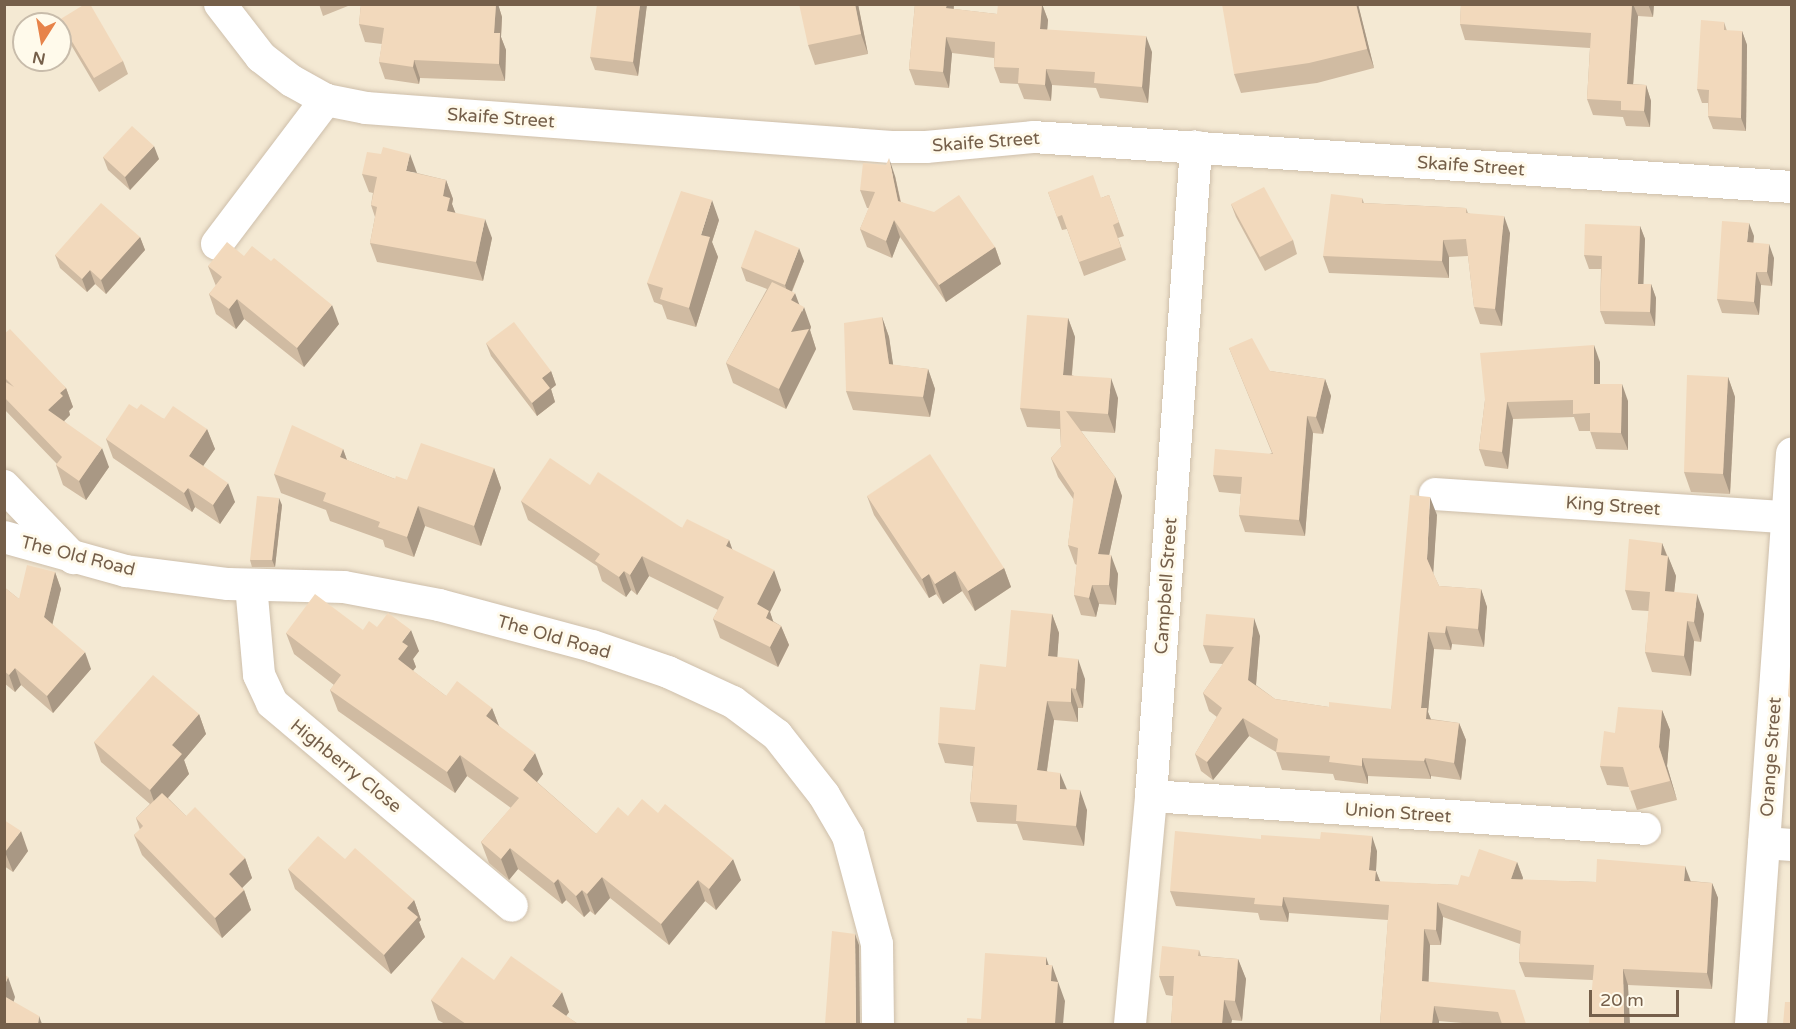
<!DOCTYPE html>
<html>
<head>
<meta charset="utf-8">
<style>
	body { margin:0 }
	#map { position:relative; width:1796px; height:1029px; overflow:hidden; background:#fcf6e5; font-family:"Varela Round",sans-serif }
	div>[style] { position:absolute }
	.residential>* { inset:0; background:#f4e9d3 }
	.roads { filter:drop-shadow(0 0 2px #cebfab) drop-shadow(0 0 2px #cebfab) }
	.street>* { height:32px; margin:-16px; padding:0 16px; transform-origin:16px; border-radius:16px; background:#fff }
	.wall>* { inset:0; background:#d0bba2 }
	.shaded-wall>* { inset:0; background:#a99884 }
	.building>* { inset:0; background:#f2d9bc }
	span { translate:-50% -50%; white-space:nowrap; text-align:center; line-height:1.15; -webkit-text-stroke:6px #fffaeb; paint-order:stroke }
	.street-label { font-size:18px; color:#755f4a }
	.frame { position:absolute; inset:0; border:6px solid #755f4a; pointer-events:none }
	.north { position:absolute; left:12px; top:12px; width:60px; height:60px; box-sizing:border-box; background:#fffaeb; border:2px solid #c8bcab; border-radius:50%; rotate:191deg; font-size:16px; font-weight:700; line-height:24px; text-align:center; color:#755f4a }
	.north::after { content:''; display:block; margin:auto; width:21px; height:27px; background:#e7834a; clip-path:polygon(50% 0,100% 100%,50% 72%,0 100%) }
	.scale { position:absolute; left:1589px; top:990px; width:90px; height:27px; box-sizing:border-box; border:3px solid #755f4a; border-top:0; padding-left:8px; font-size:18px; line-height:21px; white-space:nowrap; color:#755f4a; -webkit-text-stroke:4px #fffaeb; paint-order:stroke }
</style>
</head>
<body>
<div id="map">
	<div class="residential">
		<i style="clip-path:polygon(evenodd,5px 5px,1791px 5px,1791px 1024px,5px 1024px,5px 5px,24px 24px,60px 24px,60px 60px,24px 60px,24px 24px)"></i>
	</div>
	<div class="roads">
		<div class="street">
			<i style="left:220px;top:4px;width:67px;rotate:52.3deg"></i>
			<i style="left:261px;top:57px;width:39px;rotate:38deg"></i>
			<i style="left:292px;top:81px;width:39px;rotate:29deg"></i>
			<i style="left:326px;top:100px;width:41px;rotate:11.3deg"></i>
			<i style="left:366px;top:108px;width:527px;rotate:4.24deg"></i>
			<i style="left:892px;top:147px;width:34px"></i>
			<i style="left:926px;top:147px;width:107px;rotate:-5.3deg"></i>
			<i style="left:1033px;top:137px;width:761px;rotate:3.77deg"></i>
			<i style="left:217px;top:244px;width:181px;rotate:-52.9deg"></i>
			<i style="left:4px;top:486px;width:100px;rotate:46.2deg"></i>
			<i style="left:1435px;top:494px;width:358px;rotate:3.8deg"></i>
			<i style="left:4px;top:537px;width:127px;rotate:15.6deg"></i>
			<i style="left:126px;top:571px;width:103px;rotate:7.3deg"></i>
			<i style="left:228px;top:584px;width:116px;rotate:1.5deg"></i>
			<i style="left:344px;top:587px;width:97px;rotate:10.7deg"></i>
			<i style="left:439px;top:605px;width:158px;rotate:15deg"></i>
			<i style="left:592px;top:646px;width:80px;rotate:18.9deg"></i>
			<i style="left:668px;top:672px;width:72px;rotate:24.8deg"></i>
			<i style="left:733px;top:702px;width:55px;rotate:36.9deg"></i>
			<i style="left:777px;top:735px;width:76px;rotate:51.9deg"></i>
			<i style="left:824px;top:795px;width:48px;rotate:59.7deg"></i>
			<i style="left:848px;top:836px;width:112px;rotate:75deg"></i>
			<i style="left:877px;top:944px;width:80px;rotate:89.3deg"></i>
			<i style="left:251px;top:585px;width:90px;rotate:84.9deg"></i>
			<i style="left:259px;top:675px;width:31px;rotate:65deg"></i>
			<i style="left:272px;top:703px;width:314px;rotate:40.2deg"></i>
			<i style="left:1151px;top:796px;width:495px;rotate:3.8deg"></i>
			<i style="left:1764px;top:843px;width:28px;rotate:4deg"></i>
			<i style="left:1130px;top:1024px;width:229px;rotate:-84.7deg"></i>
			<i style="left:1151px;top:796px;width:651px;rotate:-86.03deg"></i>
			<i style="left:1751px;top:1024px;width:572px;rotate:-85.89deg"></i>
		</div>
	</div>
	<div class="wall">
		<i style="clip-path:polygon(319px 4px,353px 4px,323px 16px)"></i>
		<i style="clip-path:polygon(361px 4px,498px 4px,502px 17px,501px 37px,506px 50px,505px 81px,420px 78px,419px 84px,385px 79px,379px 62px,382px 44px,365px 42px,359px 24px)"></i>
		<i style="clip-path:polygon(647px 4px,638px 76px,595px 70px,590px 57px)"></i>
		<i style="clip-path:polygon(858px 4px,868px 54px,815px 65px,808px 45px)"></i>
		<i style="clip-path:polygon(915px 4px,954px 4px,954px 9px,997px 14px,1042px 4px,1048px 20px,1047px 30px,1152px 52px,1148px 103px,1100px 98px,1096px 88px,1052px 85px,1051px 101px,1024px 99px,1018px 84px,1000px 83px,994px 67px,994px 58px,952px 53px,949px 88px,915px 85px,909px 69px)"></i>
		<i style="clip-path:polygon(1358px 4px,1374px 68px,1317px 83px,1241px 93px,1234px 74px)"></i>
		<i style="clip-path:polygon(1461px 4px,1654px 4px,1653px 17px,1638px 16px,1633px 84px,1646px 85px,1651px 101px,1650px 127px,1626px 126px,1623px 117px,1593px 115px,1587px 99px,1590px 48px,1465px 40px,1460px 24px)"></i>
		<i style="clip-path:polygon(59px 20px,123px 61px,128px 74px,99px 92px,64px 33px)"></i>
		<i style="clip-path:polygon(1724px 22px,1727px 31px,1742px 31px,1747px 45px,1746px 131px,1713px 129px,1708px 116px,1708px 103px,1702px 103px,1697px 89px)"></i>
		<i style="clip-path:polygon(103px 157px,159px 159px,130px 190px,108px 170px)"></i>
		<i style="clip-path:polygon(417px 173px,446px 180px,453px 199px,452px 204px,455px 213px,492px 238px,483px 281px,377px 262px,370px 243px,375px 217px,371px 205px,373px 193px,369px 192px,362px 174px)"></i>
		<i style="clip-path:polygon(895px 176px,901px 202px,995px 247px,1001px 264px,946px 302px,900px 237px,892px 258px,867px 247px,860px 229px,869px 208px,867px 208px,860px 190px)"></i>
		<i style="clip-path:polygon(1048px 192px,1101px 198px,1109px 195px,1124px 236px,1118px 238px,1126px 260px,1084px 276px,1067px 229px,1062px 230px)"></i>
		<i style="clip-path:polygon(1362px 198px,1364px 203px,1466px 208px,1468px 213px,1510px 233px,1502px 326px,1480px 324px,1474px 307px,1468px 256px,1449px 257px,1449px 278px,1329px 273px,1323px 256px)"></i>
		<i style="clip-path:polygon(1231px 204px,1293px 240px,1297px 254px,1265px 271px,1236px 217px)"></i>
		<i style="clip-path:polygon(719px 220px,712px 242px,718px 257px,696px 327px,667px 319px,662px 305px,654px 302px,647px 283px)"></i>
		<i style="clip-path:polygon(1640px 226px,1645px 239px,1643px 284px,1651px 284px,1656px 298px,1655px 326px,1605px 324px,1600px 311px,1601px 269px,1589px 269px,1584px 255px)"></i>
		<i style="clip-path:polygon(1754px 236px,1753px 243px,1774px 258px,1772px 286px,1761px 285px,1759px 315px,1722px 313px,1717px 299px)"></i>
		<i style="clip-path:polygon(140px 237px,145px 250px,106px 294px,95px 284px,87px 292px,60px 268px,55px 255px)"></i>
		<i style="clip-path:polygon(244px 256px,339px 324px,304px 367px,244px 319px,236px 329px,216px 314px,209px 294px,216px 286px,208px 266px)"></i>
		<i style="clip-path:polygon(804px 261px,792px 292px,811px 327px,810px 330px,816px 349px,786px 409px,733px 383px,726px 363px,767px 289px,746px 281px,741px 267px)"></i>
		<i style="clip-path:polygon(882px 317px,889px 337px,893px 365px,928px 369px,935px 389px,930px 417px,853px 410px,846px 391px)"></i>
		<i style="clip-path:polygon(1068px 318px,1075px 337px,1072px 375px,1118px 398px,1115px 433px,1081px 431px,1115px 477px,1122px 496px,1109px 555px,1118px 574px,1116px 605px,1099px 604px,1096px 617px,1081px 615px,1074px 595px,1077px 565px,1075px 564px,1068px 545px,1074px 500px,1058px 477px,1051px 458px,1061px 447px,1060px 429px,1027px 427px,1020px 408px)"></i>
		<i style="clip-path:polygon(4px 334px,66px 388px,73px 407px,69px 411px,70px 415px,64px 421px,109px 467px,86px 500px,63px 485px,56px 465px,57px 464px,4px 409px)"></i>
		<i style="clip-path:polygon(486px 343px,551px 371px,556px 385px,551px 389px,555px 402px,537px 416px,491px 356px)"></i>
		<i style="clip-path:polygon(1229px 348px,1270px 371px,1325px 379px,1331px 396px,1323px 434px,1313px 433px,1305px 536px,1245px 532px,1239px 515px,1241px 494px,1219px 492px,1213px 475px,1272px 453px)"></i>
		<i style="clip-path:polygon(1600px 362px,1600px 384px,1628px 401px,1628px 450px,1596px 449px,1590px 431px,1579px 431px,1574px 417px,1513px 419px,1508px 469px,1485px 466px,1479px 449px,1485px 400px)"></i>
		<i style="clip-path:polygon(1728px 377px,1735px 397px,1730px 494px,1691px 492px,1684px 472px)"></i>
		<i style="clip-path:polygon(137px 409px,164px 419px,207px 429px,215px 449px,203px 466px,235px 502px,220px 524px,195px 507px,192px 512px,113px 458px,106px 439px)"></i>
		<i style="clip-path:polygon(343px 449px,347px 460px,395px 479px,407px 480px,494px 468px,501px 488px,481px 546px,425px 526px,414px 557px,385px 547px,383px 540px,330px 521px,326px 510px,281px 493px,274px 474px)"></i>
		<i style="clip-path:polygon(590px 485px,682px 528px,729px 540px,732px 549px,781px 590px,770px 612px,773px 621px,781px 626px,789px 645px,778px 667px,720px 638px,713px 619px,718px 610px,649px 576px,637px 595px,631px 590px,626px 597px,602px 581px,597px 566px,528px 520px,521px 501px)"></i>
		<i style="clip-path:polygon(867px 496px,1004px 568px,1011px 587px,975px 611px,962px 591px,943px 604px,936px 594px,929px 598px,874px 515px)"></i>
		<i style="clip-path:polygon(282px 505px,275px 567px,252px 567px,250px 560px)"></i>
		<i style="clip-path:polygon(1437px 515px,1433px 573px,1439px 586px,1481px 589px,1487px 607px,1484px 647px,1452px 644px,1451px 650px,1434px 649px,1428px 712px,1431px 719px,1459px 723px,1466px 740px,1461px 780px,1431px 776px,1431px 779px,1368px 776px,1368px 784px,1335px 780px,1333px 774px,1282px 770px,1276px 752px,1249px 736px,1213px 780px,1201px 771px,1195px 754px,1217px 717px,1209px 711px,1203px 693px,1223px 664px,1210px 663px,1203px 645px,1260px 636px,1256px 685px,1275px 699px,1329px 707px,1391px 709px)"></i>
		<i style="clip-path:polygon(1662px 543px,1676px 576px,1674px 592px,1704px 614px,1701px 642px,1694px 641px,1691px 676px,1652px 672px,1645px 652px,1649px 611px,1632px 610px,1625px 590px)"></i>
		<i style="clip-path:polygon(55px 572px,61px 589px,52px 624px,91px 669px,53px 713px,21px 685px,15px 692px,4px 683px,4px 587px,19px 599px)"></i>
		<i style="clip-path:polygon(1052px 614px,1059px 633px,1057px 657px,1085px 679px,1083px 708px,1078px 708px,1078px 722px,1054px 720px,1047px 771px,1087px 810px,1084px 846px,1023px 840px,1017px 824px,977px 822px,970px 802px,973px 766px,945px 763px,938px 743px,975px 710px,1006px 667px)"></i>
		<i style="clip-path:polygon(377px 627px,419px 651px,413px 659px,416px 667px,413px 671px,446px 696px,492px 708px,499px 726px,543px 774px,537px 782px,596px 834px,628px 816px,741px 880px,716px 910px,705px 901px,669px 945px,610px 898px,595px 915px,590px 911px,584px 917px,566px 900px,562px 904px,518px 869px,509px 880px,489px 863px,481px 842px,511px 808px,467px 776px,455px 793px,338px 711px,330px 690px,334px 685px,294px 654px,286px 633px,363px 630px)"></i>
		<i style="clip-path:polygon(1662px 710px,1670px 730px,1667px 766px,1677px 800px,1637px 810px,1629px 787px,1607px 785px,1600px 766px,1615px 733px)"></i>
		<i style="clip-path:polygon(199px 714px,206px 734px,184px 760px,189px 774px,168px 798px,186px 816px,245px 858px,252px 878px,242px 888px,244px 890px,251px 910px,222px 938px,142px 855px,134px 835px,140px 830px,136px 818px,150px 804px,101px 762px,94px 742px)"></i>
		<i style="clip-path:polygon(4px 820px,28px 851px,13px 872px,4px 866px)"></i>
		<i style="clip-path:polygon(1377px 851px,1376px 871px,1380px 882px,1458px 885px,1469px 877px,1517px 862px,1523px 878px,1522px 880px,1596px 882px,1691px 881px,1712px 883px,1718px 898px,1712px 989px,1628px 985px,1592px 980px,1525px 977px,1519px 962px,1520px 944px,1443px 917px,1441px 945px,1430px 945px,1428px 982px,1527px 1024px,1474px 1024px,1439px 1021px,1439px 1024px,1380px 1024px,1388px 920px,1289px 913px,1288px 922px,1260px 920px,1258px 913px,1176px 906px,1170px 891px)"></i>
		<i style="clip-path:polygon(288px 869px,414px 900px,421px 920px,419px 922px,425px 937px,391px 974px,295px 889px)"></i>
		<i style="clip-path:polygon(1199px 950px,1201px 956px,1238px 959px,1246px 979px,1242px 1021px,1232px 1020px,1231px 1024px,1171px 1024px,1173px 996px,1166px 995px,1159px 976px)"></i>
		<i style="clip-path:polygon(494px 980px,569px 1012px,566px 1016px,578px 1024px,445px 1024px,438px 1020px,431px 1000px)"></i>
	</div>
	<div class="shaded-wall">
		<i style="clip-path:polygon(496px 4px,498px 4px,502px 17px,501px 37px,506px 50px,505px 81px,499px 64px,494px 33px)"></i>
		<i style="clip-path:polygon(640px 4px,647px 4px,638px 76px,633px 62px)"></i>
		<i style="clip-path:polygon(855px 4px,858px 4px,868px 54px,861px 34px)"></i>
		<i style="clip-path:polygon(947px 4px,954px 4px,952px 24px,946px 8px)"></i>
		<i style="clip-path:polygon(1042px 4px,1048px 20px,1046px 45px,1040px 29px)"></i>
		<i style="clip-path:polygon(1356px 4px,1358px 4px,1374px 68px,1367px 49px)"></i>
		<i style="clip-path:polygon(1632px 4px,1633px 4px,1638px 16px,1632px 100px,1627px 84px)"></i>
		<i style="clip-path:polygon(1648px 4px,1654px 4px,1653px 17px)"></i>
		<i style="clip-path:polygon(1742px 31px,1747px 45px,1746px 131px,1741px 118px)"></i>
		<i style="clip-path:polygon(1146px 36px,1152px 52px,1148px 103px,1142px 87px)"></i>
		<i style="clip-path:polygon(946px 37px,952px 53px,949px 88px,943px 72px)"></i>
		<i style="clip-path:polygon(414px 60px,420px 78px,419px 84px,413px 67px)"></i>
		<i style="clip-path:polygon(1046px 69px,1052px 85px,1051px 101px,1045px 85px)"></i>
		<i style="clip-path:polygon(1646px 85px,1651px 101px,1650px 127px,1644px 111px)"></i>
		<i style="clip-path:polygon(154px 146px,159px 159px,130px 190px,125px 177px)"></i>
		<i style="clip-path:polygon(410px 154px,417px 173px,406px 171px)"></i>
		<i style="clip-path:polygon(889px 158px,895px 176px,904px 219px,898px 201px)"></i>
		<i style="clip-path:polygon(446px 180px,453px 199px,452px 204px,457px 217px,447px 211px,443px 196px)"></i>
		<i style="clip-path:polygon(712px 200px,719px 220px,712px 242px,718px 257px,696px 327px,689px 308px,701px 235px)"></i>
		<i style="clip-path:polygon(1504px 216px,1510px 233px,1502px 326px,1495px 309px)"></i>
		<i style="clip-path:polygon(485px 219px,492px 238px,483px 281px,476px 262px)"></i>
		<i style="clip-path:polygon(894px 220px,900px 237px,892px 258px,886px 241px)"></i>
		<i style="clip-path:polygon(1749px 223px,1754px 236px,1752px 256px,1747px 242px)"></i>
		<i style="clip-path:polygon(1640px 226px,1645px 239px,1643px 297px,1638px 284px)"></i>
		<i style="clip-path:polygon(140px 237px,145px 250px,106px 294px,101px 280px)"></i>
		<i style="clip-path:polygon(1443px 240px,1449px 257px,1449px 278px,1442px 261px)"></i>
		<i style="clip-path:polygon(1769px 244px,1774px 258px,1772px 286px,1767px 272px)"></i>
		<i style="clip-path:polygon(995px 247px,1001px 264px,946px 302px,939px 285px)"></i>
		<i style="clip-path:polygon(799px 248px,804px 261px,789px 298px,785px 285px)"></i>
		<i style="clip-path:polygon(90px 270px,95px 284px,87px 292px,82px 279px)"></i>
		<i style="clip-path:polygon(1756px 272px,1761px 285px,1759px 315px,1754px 302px)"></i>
		<i style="clip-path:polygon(1651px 284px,1656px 298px,1655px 326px,1650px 312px)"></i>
		<i style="clip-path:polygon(795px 293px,802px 312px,804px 307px,811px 327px,810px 330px,816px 349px,786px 409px,779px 389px,791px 332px,791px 300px)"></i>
		<i style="clip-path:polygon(237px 299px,244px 319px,236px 329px,229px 309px)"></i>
		<i style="clip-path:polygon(332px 305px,339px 324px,304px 367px,297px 348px)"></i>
		<i style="clip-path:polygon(882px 317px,889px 337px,896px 384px,889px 364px)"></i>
		<i style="clip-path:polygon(1068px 318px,1075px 337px,1070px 394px,1063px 375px)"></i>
		<i style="clip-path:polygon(1594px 345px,1600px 362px,1600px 401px,1594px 384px)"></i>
		<i style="clip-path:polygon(928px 369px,935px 389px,930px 417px,923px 397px)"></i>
		<i style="clip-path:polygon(551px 371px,556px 385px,551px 389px,555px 402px,537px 416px,532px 403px,542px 378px)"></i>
		<i style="clip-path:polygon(1728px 377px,1735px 397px,1730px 494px,1723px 474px)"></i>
		<i style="clip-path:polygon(1111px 378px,1118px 398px,1115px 433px,1108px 414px)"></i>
		<i style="clip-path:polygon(1325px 379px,1331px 396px,1323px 434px,1316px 417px)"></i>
		<i style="clip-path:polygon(1622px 384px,1628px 401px,1628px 450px,1621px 433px)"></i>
		<i style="clip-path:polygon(66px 388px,73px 407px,69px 411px,70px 415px,55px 430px,48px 410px,60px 393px)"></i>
		<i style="clip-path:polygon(1507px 402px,1513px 419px,1508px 469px,1502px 452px)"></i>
		<i style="clip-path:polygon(1307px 416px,1313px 433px,1305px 536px,1299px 520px)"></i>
		<i style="clip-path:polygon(207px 429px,215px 449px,196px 476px,189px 456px)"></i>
		<i style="clip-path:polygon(102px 448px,109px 467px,86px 500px,79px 481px)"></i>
		<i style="clip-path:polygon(343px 449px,350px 469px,340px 457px)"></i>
		<i style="clip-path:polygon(494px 468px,501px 488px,481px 546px,474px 526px)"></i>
		<i style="clip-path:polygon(1115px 477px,1122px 496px,1105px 574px,1098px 554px)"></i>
		<i style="clip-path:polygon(228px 483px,235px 502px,220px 524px,213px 505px)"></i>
		<i style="clip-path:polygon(188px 488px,195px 507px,192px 512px,184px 493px)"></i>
		<i style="clip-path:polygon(1430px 497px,1437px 515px,1433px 577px,1427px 559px)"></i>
		<i style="clip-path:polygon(279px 498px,282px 505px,275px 567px,272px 560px)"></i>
		<i style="clip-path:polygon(418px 506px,425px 526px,414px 557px,407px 537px)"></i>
		<i style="clip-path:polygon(729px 540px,736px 560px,726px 546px)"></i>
		<i style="clip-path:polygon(1662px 543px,1668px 559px,1668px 556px,1676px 576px,1672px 611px,1665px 591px,1661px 555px)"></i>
		<i style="clip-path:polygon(1111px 555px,1118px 574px,1116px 605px,1109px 585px)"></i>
		<i style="clip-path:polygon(642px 556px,649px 576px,637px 595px,630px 575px)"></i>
		<i style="clip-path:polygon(1004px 568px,1011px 587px,975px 611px,968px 591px)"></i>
		<i style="clip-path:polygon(774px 570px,781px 590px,770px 612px,776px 630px,773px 637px,757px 604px)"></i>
		<i style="clip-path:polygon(624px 571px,631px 590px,626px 597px,619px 577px)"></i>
		<i style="clip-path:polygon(955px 571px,962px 591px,943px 604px,935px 584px)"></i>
		<i style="clip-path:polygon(55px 572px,61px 589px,50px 634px,44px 617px)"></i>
		<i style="clip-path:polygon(929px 574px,936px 594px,929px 598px,922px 579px)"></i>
		<i style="clip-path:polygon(1092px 585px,1099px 604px,1096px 617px,1089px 598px)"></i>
		<i style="clip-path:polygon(1481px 589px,1487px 607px,1484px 647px,1478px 629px)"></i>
		<i style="clip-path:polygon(1697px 594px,1704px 614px,1701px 642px,1694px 622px)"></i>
		<i style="clip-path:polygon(1052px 614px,1059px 633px,1056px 675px,1048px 656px)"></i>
		<i style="clip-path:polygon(1254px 618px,1260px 636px,1255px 697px,1248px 680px)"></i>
		<i style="clip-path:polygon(1687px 621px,1694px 641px,1691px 676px,1684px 656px)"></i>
		<i style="clip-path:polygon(781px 626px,789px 645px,778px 667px,770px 647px)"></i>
		<i style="clip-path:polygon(1446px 626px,1452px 644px,1451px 650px,1445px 633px)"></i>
		<i style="clip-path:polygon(411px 630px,419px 651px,413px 659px,416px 667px,405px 680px,398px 659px,402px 642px)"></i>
		<i style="clip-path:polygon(1428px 632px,1434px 649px,1428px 712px,1433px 725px,1433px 736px,1421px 708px)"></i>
		<i style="clip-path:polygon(85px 652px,91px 669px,53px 713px,47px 696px)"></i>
		<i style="clip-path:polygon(1078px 659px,1085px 679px,1083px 708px,1076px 689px)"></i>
		<i style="clip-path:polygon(15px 668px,21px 685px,15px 692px,9px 675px)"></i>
		<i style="clip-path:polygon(1071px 688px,1078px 708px,1078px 722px,1071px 702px)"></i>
		<i style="clip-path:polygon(1047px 701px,1054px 720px,1044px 790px,1037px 770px)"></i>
		<i style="clip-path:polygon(492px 708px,500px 729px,486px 716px)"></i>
		<i style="clip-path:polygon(1662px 710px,1670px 730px,1667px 766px,1677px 800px,1659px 747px)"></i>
		<i style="clip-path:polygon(199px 714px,206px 734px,184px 760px,189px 774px,157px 810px,150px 790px,172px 745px)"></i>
		<i style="clip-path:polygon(1243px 718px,1249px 736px,1213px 780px,1207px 762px)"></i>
		<i style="clip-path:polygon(1459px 723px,1466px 740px,1461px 780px,1454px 763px)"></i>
		<i style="clip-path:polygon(535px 753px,543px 774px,530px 791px,523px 770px)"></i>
		<i style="clip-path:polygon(460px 755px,467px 776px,455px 793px,447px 772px)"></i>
		<i style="clip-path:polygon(1362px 758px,1368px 776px,1368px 784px,1362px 766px)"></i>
		<i style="clip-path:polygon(1425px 758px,1431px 776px,1431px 779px,1424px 761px)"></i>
		<i style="clip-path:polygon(1060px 773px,1068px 792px,1060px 789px)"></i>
		<i style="clip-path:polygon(1080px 790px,1087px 810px,1084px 846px,1076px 826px)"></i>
		<i style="clip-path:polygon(21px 831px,28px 851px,13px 872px,5px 852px)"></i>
		<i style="clip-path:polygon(1372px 836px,1377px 851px,1376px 871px,1382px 886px,1381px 897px,1369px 870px)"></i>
		<i style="clip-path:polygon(510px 848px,518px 869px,509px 880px,501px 859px)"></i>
		<i style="clip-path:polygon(245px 858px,252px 878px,236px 894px,229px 874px)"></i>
		<i style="clip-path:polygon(733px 859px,741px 880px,716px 910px,709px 889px)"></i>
		<i style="clip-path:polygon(1517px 862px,1523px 878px,1517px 895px,1511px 879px)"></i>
		<i style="clip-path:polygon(1685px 866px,1691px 882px,1684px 881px)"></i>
		<i style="clip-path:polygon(602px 877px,610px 898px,595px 915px,587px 894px)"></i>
		<i style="clip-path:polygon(558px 879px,566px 900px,562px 904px,554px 883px)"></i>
		<i style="clip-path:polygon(698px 880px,705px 901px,669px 945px,661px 924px)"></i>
		<i style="clip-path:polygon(1712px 883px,1718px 898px,1712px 989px,1707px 973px)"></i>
		<i style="clip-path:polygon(244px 890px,251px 910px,222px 938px,215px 918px)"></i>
		<i style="clip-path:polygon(582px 890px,590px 911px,584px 917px,576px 896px)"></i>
		<i style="clip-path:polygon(1283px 897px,1289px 913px,1288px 922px,1282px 906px)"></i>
		<i style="clip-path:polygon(414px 900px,421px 920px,419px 922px,425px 937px,391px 974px,384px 955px,407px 908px)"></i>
		<i style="clip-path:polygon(1437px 902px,1443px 917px,1441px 945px,1436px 930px)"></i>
		<i style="clip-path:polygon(1424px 929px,1430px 945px,1428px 997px,1422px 981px)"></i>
		<i style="clip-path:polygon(855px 934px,859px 945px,860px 1024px,856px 1024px)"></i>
		<i style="clip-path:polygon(1046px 957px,1051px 972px,1052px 965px,1065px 1001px,1063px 1024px,1055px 1024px,1046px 965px)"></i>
		<i style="clip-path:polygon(1238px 959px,1246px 979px,1242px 1021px,1235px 1001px)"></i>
		<i style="clip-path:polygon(1623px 969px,1628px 985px,1630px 1024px,1624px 1024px)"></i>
		<i style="clip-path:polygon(8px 977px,15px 997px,10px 1014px,4px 1001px,4px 987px)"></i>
		<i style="clip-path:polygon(562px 992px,569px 1012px,560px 1024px,552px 1006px)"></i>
		<i style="clip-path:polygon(1224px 1000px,1232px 1020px,1231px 1024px,1222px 1024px)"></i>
		<i style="clip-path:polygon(1434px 1006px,1439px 1021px,1439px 1024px,1432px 1024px)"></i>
		<i style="clip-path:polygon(39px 1016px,42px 1024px,38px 1024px)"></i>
	</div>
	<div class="building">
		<i style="clip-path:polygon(85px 4px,90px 4px,123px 61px,94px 78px,59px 20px)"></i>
		<i style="clip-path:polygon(361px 4px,496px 4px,494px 33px,500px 33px,499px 64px,414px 60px,413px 67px,379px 62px,384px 28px,359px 24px)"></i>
		<i style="clip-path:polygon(597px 4px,640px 4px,633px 62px,590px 57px)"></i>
		<i style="clip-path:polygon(799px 4px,855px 4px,861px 34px,808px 45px)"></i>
		<i style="clip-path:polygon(915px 4px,947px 4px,946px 8px,997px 14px,998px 4px,1042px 4px,1040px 29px,1146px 36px,1142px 87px,1094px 83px,1095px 72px,1046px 69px,1045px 85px,1018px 83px,1019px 68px,994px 67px,995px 42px,946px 37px,943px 72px,909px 69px)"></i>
		<i style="clip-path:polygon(1222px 4px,1356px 4px,1367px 49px,1309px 63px,1234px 74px)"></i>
		<i style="clip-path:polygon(1461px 4px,1632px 4px,1627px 84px,1646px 85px,1644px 111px,1621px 110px,1621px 101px,1587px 99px,1591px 33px,1460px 24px)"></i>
		<i style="clip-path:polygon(1701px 20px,1724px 22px,1724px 30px,1742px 31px,1741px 118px,1708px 116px,1709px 90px,1697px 89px)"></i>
		<i style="clip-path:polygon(132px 126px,154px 146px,125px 177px,103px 157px)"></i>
		<i style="clip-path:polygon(383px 147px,410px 154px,406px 171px,446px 180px,443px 196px,450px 198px,447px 211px,485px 219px,476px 262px,370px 243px,377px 207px,371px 205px,377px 177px,362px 174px,367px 152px,381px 154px)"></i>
		<i style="clip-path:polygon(889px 158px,898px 201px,934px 212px,959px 195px,995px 247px,939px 285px,894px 220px,886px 241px,860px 229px,875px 192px,860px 190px,863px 163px,886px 165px)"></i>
		<i style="clip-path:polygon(1093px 175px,1101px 198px,1109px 195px,1119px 222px,1113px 225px,1121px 247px,1079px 262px,1062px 215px,1057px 217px,1048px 192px)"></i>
		<i style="clip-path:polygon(1264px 187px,1293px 240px,1260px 257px,1231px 204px)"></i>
		<i style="clip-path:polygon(681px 191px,712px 200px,701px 235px,710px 237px,689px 308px,660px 299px,663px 288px,647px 283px)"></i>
		<i style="clip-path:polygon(1331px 194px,1362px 198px,1362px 203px,1466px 208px,1466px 213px,1504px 216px,1495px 309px,1474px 307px,1466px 239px,1443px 240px,1442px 261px,1323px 256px)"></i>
		<i style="clip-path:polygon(101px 203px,140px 237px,101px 280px,90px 270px,82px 279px,55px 255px)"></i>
		<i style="clip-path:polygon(1722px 221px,1749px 223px,1747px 242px,1769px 244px,1767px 272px,1756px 272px,1754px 302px,1717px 299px)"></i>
		<i style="clip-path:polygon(1585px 224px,1640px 226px,1638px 284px,1651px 284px,1650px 312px,1600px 311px,1602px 256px,1584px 255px)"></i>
		<i style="clip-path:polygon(755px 230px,799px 248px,785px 285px,741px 267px)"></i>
		<i style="clip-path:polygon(227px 242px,244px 256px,252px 246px,271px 261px,274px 258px,332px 305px,297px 348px,237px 299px,229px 309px,209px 294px,222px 277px,208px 266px)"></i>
		<i style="clip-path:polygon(772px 282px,795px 293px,791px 300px,804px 307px,791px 332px,809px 329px,779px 389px,726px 363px)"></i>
		<i style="clip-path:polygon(1027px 315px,1068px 318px,1063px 375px,1111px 378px,1108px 414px,1066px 411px,1115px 477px,1098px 554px,1111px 555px,1109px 585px,1092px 585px,1089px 598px,1074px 595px,1078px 548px,1068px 545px,1074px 493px,1051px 458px,1061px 447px,1060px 411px,1020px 408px)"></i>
		<i style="clip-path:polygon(882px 317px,889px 364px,928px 369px,923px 397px,846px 391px,844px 323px)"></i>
		<i style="clip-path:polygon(514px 322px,551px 371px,542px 378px,550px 388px,532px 403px,486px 343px)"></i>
		<i style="clip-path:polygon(10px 329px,66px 388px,60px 393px,63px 396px,48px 410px,102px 448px,79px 481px,56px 465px,62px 457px,4px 397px,4px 381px,14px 387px,4px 377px,4px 334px)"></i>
		<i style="clip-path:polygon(1252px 338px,1270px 371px,1325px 379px,1316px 417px,1307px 416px,1299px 520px,1239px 515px,1242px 477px,1213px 475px,1215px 449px,1273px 454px,1229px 348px)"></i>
		<i style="clip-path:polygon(1594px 345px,1594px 384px,1622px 384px,1621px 433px,1590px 432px,1590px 413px,1573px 414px,1573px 400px,1507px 402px,1502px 452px,1479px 449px,1485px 400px,1480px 353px)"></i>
		<i style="clip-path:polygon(1687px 375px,1728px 377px,1723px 474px,1684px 472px)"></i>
		<i style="clip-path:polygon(129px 404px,137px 409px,141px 404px,164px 419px,173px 406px,207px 429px,189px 456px,228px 483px,213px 505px,188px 488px,184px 493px,106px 439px)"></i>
		<i style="clip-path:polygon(292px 425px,343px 449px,340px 457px,395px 479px,396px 476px,407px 480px,421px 443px,494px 468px,474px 526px,418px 506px,407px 537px,378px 527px,380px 522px,323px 501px,326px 493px,274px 474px)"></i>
		<i style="clip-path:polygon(930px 454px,1004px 568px,968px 591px,955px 571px,935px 584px,929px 574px,922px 579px,867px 496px)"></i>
		<i style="clip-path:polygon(550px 458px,590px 485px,598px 472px,682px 528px,687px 519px,729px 540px,726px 546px,774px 570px,757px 604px,769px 611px,766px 618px,781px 626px,770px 647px,713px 619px,724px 597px,642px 556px,630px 575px,624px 571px,619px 577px,595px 561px,600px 554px,521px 501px)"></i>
		<i style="clip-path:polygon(1410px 495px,1430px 497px,1427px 559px,1439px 586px,1481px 589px,1478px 629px,1446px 626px,1445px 633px,1428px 632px,1421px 708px,1427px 708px,1426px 719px,1459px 723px,1454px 763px,1425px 758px,1424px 761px,1362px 758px,1362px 766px,1329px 762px,1330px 756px,1276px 752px,1278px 739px,1243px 718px,1207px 762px,1195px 754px,1222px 708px,1203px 693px,1234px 647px,1203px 645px,1206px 614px,1254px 618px,1248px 680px,1275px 699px,1329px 707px,1329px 702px,1391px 709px)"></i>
		<i style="clip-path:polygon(257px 496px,279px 498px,272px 560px,250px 560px)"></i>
		<i style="clip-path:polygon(1629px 539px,1662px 543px,1661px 555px,1668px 556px,1665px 591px,1697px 594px,1694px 622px,1687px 621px,1684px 656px,1645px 652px,1650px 592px,1625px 590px)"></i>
		<i style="clip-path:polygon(27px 565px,55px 572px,44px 617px,85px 652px,47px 696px,15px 668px,9px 675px,4px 671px,4px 587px,19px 599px)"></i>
		<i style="clip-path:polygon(315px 594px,363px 630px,369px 621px,377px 627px,388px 613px,411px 630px,402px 642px,408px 646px,398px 659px,446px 696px,457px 681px,492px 708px,486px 716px,535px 753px,523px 770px,596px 834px,618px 807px,628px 816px,642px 799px,658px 813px,665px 804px,733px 859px,709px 889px,698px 880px,661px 924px,602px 877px,587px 894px,582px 890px,576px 896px,558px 879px,554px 883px,510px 848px,501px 859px,481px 842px,519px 798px,460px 755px,447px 772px,330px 690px,341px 675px,286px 633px)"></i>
		<i style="clip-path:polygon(1011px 610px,1052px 614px,1048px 656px,1078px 659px,1076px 689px,1071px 688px,1071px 702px,1047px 701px,1037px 770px,1060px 773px,1060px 789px,1080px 790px,1076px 826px,1016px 821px,1017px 805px,970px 802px,975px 747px,938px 743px,940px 707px,975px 710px,980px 664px,1006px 667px)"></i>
		<i style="clip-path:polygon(1790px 666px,1791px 666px,1791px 699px,1788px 696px)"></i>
		<i style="clip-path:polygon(153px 675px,199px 714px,172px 745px,182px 754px,150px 790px,94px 742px)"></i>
		<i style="clip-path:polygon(1618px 707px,1662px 710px,1659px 747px,1670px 781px,1630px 791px,1623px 767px,1600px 766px,1604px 731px,1615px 733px)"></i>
		<i style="clip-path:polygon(162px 793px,186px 816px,195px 807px,245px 858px,229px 874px,244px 890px,215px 918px,134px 835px,143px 826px,136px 818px)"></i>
		<i style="clip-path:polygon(4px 820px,21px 831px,5px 852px,4px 852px)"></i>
		<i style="clip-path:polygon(1175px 831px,1261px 839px,1261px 835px,1320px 839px,1321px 832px,1372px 836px,1369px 870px,1376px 871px,1375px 881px,1458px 885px,1461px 875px,1469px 877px,1479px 849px,1517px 862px,1511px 879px,1596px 882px,1597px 859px,1685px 866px,1684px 881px,1712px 883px,1707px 973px,1623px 969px,1624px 1024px,1589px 1024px,1594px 965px,1519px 962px,1521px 931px,1437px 902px,1436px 930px,1424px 929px,1422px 981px,1515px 990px,1526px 1024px,1502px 1024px,1498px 1012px,1434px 1006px,1432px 1024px,1380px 1024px,1389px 905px,1283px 897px,1282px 906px,1254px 904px,1255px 898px,1170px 891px)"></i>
		<i style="clip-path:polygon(318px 836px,345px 859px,355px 848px,414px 900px,407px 908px,418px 917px,384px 955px,288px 869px)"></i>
		<i style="clip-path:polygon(832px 931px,855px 934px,856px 1024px,825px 1024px)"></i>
		<i style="clip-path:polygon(1162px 946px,1199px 950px,1198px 956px,1238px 959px,1235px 1001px,1224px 1000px,1222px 1024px,1171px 1024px,1174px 976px,1159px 976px)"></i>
		<i style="clip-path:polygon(985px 953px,1046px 957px,1046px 965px,1052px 965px,1051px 981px,1058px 982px,1055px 1024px,967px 1024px,967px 1018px,981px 1019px)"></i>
		<i style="clip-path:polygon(511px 956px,562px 992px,552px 1006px,578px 1024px,466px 1024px,431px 1000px,462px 957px,494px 980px)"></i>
		<i style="clip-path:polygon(4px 974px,8px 977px,4px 987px)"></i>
		<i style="clip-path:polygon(4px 996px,39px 1016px,38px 1024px,4px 1024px)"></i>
		<i style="clip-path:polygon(1785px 1002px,1791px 1002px,1791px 1024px,1783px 1024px)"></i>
	</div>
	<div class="street-label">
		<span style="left:501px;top:118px;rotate:4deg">Skaife Street</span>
		<span style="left:986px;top:142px;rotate:-4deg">Skaife Street</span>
		<span style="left:1471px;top:166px;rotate:4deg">Skaife Street</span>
		<span style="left:1613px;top:506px;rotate:4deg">King Street</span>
		<span style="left:78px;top:556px;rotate:14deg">The Old Road</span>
		<span style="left:1166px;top:586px;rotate:-86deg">Campbell Street</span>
		<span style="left:554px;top:637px;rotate:16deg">The Old Road</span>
		<span style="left:1771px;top:757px;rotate:-86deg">Orange Street</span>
		<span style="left:346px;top:766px;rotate:39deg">Highberry Close</span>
		<span style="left:1398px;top:813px;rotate:4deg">Union Street</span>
	</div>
	<div class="frame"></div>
	<div class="north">N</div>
	<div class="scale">20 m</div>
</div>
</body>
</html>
